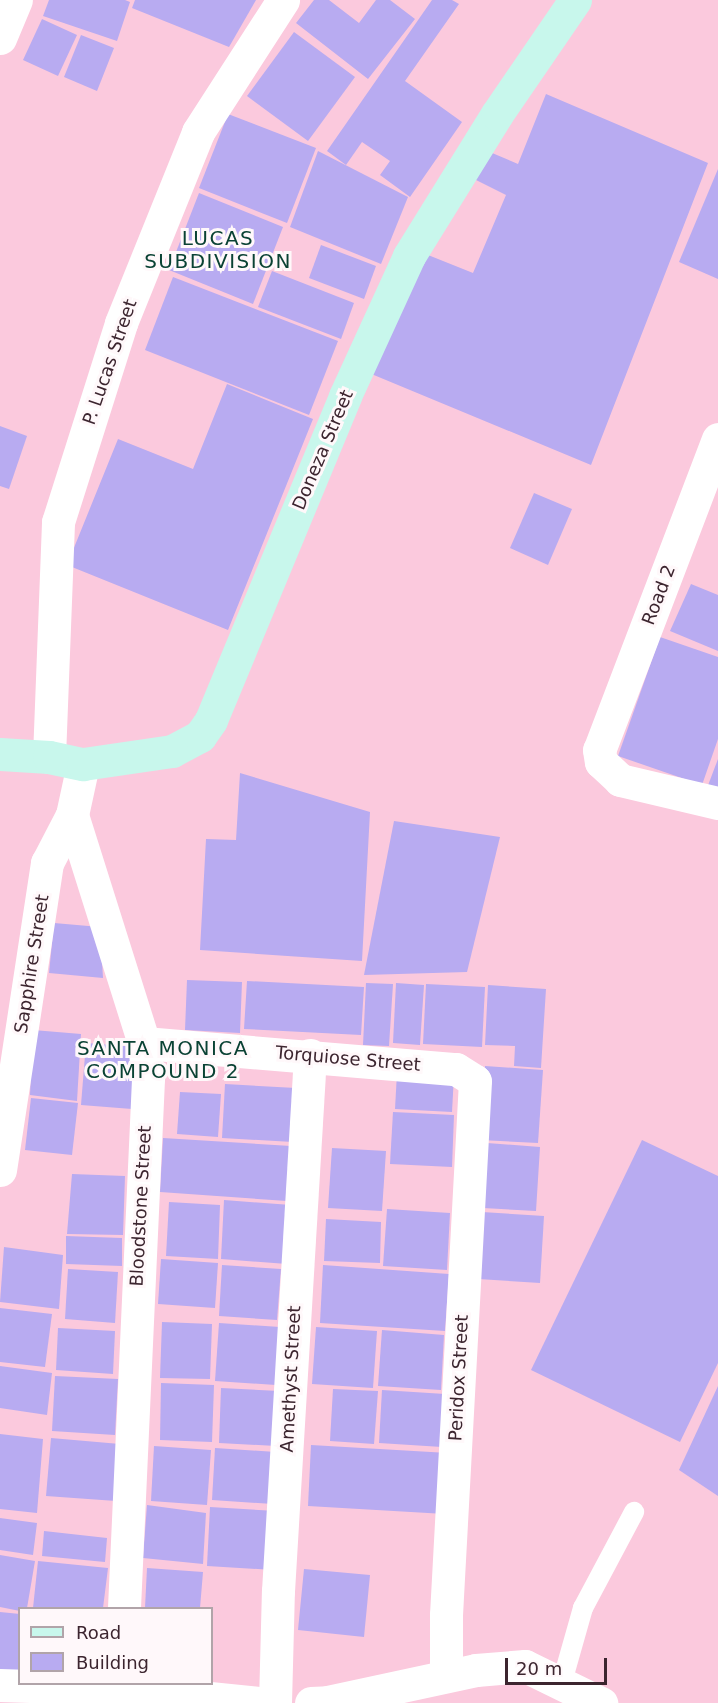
<!DOCTYPE html>
<html>
<head>
<meta charset="utf-8">
<style>
	body { margin:0 }
	#map { position:relative; width:718px; height:1703px; overflow:hidden; background:#fbc9dd; font-family:"DejaVu Sans",sans-serif }
	div>[style] { position:absolute }
	.building>* { inset:0; background:#b8abf1 }
	.lane>* { height:20px; margin:-10px; padding:0 10px; transform-origin:10px; border-radius:10px; background:#fff }
	.street>* { height:33px; margin:-16.5px; padding:0 16.5px; transform-origin:16.5px; border-radius:16.5px; background:#fff }
	.secondary>* { height:33px; margin:-16.5px; padding:0 16.5px; transform-origin:16.5px; border-radius:16.5px; background:#c8f7ec }
	span { translate:-50% -50%; white-space:nowrap; text-align:center; line-height:1.15; -webkit-text-stroke:6px #fff8fa; paint-order:stroke }
	.street-label { font-size:18px; color:#3c252f }
	.neighbourhood-label { font-size:20px; color:#0a4234; letter-spacing:1.5px }
	.legend { position:absolute; left:18px; top:1607px; width:195px; height:78px; box-sizing:border-box; background:#fff8fa; border:2px solid #b1a4a9; margin:0; padding:8px 10px; list-style:none; font-size:18px; color:#3c252f }
	.legend li { display:flex; align-items:center; gap:12px; height:30px }
	.legend b { width:30px; border:2px solid #b1a4a9 }
	.scale { position:absolute; left:505px; top:1658px; width:102px; height:27px; box-sizing:border-box; border:3px solid #3c252f; border-top:0; padding-left:8px; font-size:18px; line-height:21px; white-space:nowrap; color:#3c252f; -webkit-text-stroke:4px #fff8fa; paint-order:stroke }
</style>
</head>
<body>
<div id="map">
	<div class="building">
		<i style="clip-path:polygon(49px 0,125px 0,130px 2px,117px 41px,43px 16px)"></i>
		<i style="clip-path:polygon(135px 0,256px 0,229px 47px,132px 8px)"></i>
		<i style="clip-path:polygon(314px 0,329px 0,359px 23px,376px 0,390px 0,415px 19px,368px 79px,296px 23px)"></i>
		<i style="clip-path:polygon(432px 0,452px 0,459px 4px,405px 81px,462px 122px,410px 197px,380px 175px,390px 161px,362px 142px,346px 165px,327px 151px)"></i>
		<i style="clip-path:polygon(42px 19px,77px 35px,58px 76px,23px 60px)"></i>
		<i style="clip-path:polygon(294px 32px,355px 77px,308px 141px,247px 96px)"></i>
		<i style="clip-path:polygon(81px 35px,114px 48px,97px 91px,64px 77px)"></i>
		<i style="clip-path:polygon(546px 94px,708px 163px,591px 465px,369px 373px,423px 253px,473px 273px,506px 195px,470px 177px,485px 150px,518px 164px)"></i>
		<i style="clip-path:polygon(228px 114px,316px 148px,287px 223px,199px 188px)"></i>
		<i style="clip-path:polygon(318px 151px,408px 197px,381px 264px,290px 227px)"></i>
		<i style="clip-path:polygon(718px 169px,718px 279px,679px 262px)"></i>
		<i style="clip-path:polygon(199px 193px,283px 227px,253px 304px,169px 270px)"></i>
		<i style="clip-path:polygon(321px 245px,376px 266px,364px 299px,309px 278px)"></i>
		<i style="clip-path:polygon(272px 271px,354px 303px,341px 339px,258px 307px)"></i>
		<i style="clip-path:polygon(173px 277px,338px 341px,309px 415px,145px 350px)"></i>
		<i style="clip-path:polygon(227px 384px,313px 419px,228px 630px,67px 565px,118px 439px,193px 469px)"></i>
		<i style="clip-path:polygon(0 426px,27px 436px,9px 489px,0 486px)"></i>
		<i style="clip-path:polygon(534px 493px,572px 509px,548px 565px,510px 548px)"></i>
		<i style="clip-path:polygon(691px 584px,718px 595px,718px 651px,670px 631px)"></i>
		<i style="clip-path:polygon(660px 637px,718px 657px,718px 739px,702px 785px,618px 756px)"></i>
		<i style="clip-path:polygon(718px 759px,718px 793px,707px 788px)"></i>
		<i style="clip-path:polygon(240px 773px,370px 812px,362px 961px,200px 950px,206px 839px,236px 840px)"></i>
		<i style="clip-path:polygon(394px 821px,500px 837px,467px 972px,364px 975px)"></i>
		<i style="clip-path:polygon(54px 923px,100px 927px,103px 978px,49px 973px)"></i>
		<i style="clip-path:polygon(187px 980px,242px 982px,240px 1033px,185px 1030px)"></i>
		<i style="clip-path:polygon(247px 981px,364px 987px,361px 1035px,244px 1029px)"></i>
		<i style="clip-path:polygon(366px 983px,393px 984px,389px 1046px,363px 1045px)"></i>
		<i style="clip-path:polygon(396px 983px,424px 985px,420px 1045px,393px 1043px)"></i>
		<i style="clip-path:polygon(426px 984px,485px 987px,482px 1047px,423px 1044px)"></i>
		<i style="clip-path:polygon(488px 985px,546px 989px,541px 1068px,514px 1066px,515px 1046px,485px 1045px)"></i>
		<i style="clip-path:polygon(33px 1030px,81px 1034px,77px 1101px,30px 1095px)"></i>
		<i style="clip-path:polygon(86px 1043px,137px 1047px,132px 1109px,81px 1105px)"></i>
		<i style="clip-path:polygon(485px 1066px,543px 1070px,538px 1143px,480px 1140px)"></i>
		<i style="clip-path:polygon(397px 1073px,454px 1075px,452px 1112px,395px 1109px)"></i>
		<i style="clip-path:polygon(225px 1084px,296px 1088px,293px 1142px,222px 1138px)"></i>
		<i style="clip-path:polygon(180px 1092px,221px 1094px,218px 1137px,177px 1134px)"></i>
		<i style="clip-path:polygon(31px 1098px,78px 1103px,72px 1155px,25px 1150px)"></i>
		<i style="clip-path:polygon(393px 1112px,454px 1115px,452px 1167px,390px 1164px)"></i>
		<i style="clip-path:polygon(163px 1138px,291px 1146px,287px 1201px,160px 1192px)"></i>
		<i style="clip-path:polygon(642px 1140px,718px 1176px,718px 1363px,680px 1442px,531px 1370px)"></i>
		<i style="clip-path:polygon(487px 1143px,540px 1147px,536px 1211px,483px 1208px)"></i>
		<i style="clip-path:polygon(332px 1148px,386px 1151px,382px 1211px,328px 1208px)"></i>
		<i style="clip-path:polygon(72px 1174px,125px 1176px,123px 1235px,67px 1234px)"></i>
		<i style="clip-path:polygon(224px 1200px,291px 1205px,287px 1264px,221px 1259px)"></i>
		<i style="clip-path:polygon(169px 1202px,220px 1205px,218px 1259px,166px 1256px)"></i>
		<i style="clip-path:polygon(387px 1209px,450px 1213px,447px 1270px,383px 1266px)"></i>
		<i style="clip-path:polygon(482px 1212px,544px 1216px,540px 1283px,478px 1279px)"></i>
		<i style="clip-path:polygon(326px 1219px,381px 1222px,380px 1263px,324px 1261px)"></i>
		<i style="clip-path:polygon(66px 1236px,122px 1238px,122px 1266px,66px 1264px)"></i>
		<i style="clip-path:polygon(4px 1247px,63px 1255px,59px 1309px,0 1302px)"></i>
		<i style="clip-path:polygon(161px 1259px,218px 1263px,215px 1308px,158px 1304px)"></i>
		<i style="clip-path:polygon(222px 1265px,281px 1269px,277px 1320px,219px 1316px)"></i>
		<i style="clip-path:polygon(323px 1265px,449px 1274px,445px 1331px,320px 1323px)"></i>
		<i style="clip-path:polygon(68px 1269px,118px 1272px,115px 1323px,65px 1319px)"></i>
		<i style="clip-path:polygon(0 1308px,52px 1314px,45px 1367px,0 1362px)"></i>
		<i style="clip-path:polygon(162px 1322px,212px 1324px,210px 1379px,160px 1378px)"></i>
		<i style="clip-path:polygon(219px 1323px,280px 1327px,276px 1385px,215px 1381px)"></i>
		<i style="clip-path:polygon(316px 1327px,377px 1331px,373px 1388px,312px 1384px)"></i>
		<i style="clip-path:polygon(58px 1328px,115px 1331px,113px 1374px,56px 1370px)"></i>
		<i style="clip-path:polygon(382px 1330px,444px 1335px,441px 1390px,378px 1386px)"></i>
		<i style="clip-path:polygon(0 1366px,52px 1373px,47px 1415px,0 1408px)"></i>
		<i style="clip-path:polygon(55px 1376px,118px 1379px,115px 1435px,52px 1431px)"></i>
		<i style="clip-path:polygon(161px 1383px,214px 1385px,212px 1442px,160px 1440px)"></i>
		<i style="clip-path:polygon(718px 1386px,718px 1496px,679px 1470px)"></i>
		<i style="clip-path:polygon(221px 1388px,279px 1391px,276px 1446px,219px 1443px)"></i>
		<i style="clip-path:polygon(333px 1389px,378px 1391px,374px 1444px,330px 1441px)"></i>
		<i style="clip-path:polygon(382px 1390px,445px 1394px,442px 1447px,379px 1443px)"></i>
		<i style="clip-path:polygon(0 1434px,43px 1439px,37px 1513px,0 1509px)"></i>
		<i style="clip-path:polygon(51px 1438px,120px 1444px,116px 1501px,46px 1496px)"></i>
		<i style="clip-path:polygon(311px 1445px,448px 1453px,445px 1514px,308px 1506px)"></i>
		<i style="clip-path:polygon(154px 1446px,211px 1450px,207px 1505px,151px 1501px)"></i>
		<i style="clip-path:polygon(215px 1448px,276px 1452px,273px 1504px,212px 1500px)"></i>
		<i style="clip-path:polygon(147px 1505px,206px 1513px,203px 1564px,143px 1558px)"></i>
		<i style="clip-path:polygon(210px 1507px,277px 1511px,273px 1570px,207px 1566px)"></i>
		<i style="clip-path:polygon(0 1518px,37px 1523px,33px 1555px,0 1550px)"></i>
		<i style="clip-path:polygon(44px 1531px,107px 1538px,105px 1562px,42px 1556px)"></i>
		<i style="clip-path:polygon(0 1555px,35px 1561px,27px 1608px,20px 1611px,0 1607px)"></i>
		<i style="clip-path:polygon(38px 1561px,108px 1568px,103px 1608px,33px 1608px)"></i>
		<i style="clip-path:polygon(147px 1568px,203px 1572px,200px 1608px,145px 1608px)"></i>
		<i style="clip-path:polygon(304px 1569px,370px 1575px,364px 1637px,298px 1630px)"></i>
		<i style="clip-path:polygon(0 1612px,20px 1614px,20px 1675px,0 1672px)"></i>
	</div>
	<div class="lane">
		<i style="left:562px;top:1682px;width:77px;rotate:-74.2deg"></i>
		<i style="left:583px;top:1608px;width:109px;rotate:-62deg"></i>
	</div>
	<div class="street">
		<i style="left:0;top:38px;width:41px;rotate:-67.2deg"></i>
		<i style="left:718px;top:439px;width:333px;rotate:110.9deg"></i>
		<i style="left:599px;top:750px;width:12px;rotate:81deg"></i>
		<i style="left:601px;top:762px;width:26px;rotate:43deg"></i>
		<i style="left:620px;top:780px;width:101px;rotate:13.2deg"></i>
		<i style="left:49px;top:757px;width:235px;rotate:-87.8deg"></i>
		<i style="left:58px;top:522px;width:209px;rotate:-72.4deg"></i>
		<i style="left:121px;top:323px;width:206px;rotate:-68deg"></i>
		<i style="left:198px;top:132px;width:157px;rotate:-57.2deg"></i>
		<i style="left:72px;top:815px;width:239px;rotate:72.5deg"></i>
		<i style="left:144px;top:1043px;width:36px;rotate:84deg"></i>
		<i style="left:148px;top:1079px;width:530px;rotate:92.6deg"></i>
		<i style="left:144px;top:1043px;width:313px;rotate:4.8deg"></i>
		<i style="left:456px;top:1069px;width:22px;rotate:32deg"></i>
		<i style="left:475px;top:1081px;width:535px;rotate:93.11deg"></i>
		<i style="left:446px;top:1615px;width:60px;rotate:90deg"></i>
		<i style="left:0;top:1170px;width:311px;rotate:-81.3deg"></i>
		<i style="left:47px;top:863px;width:54px;rotate:-62.5deg"></i>
		<i style="left:72px;top:815px;width:52px;rotate:-77.8deg"></i>
		<i style="left:0;top:1685px;width:121px;rotate:1.9deg"></i>
		<i style="left:121px;top:1689px;width:140px;rotate:5.8deg"></i>
		<i style="left:275px;top:1703px;width:112px;rotate:-88.5deg"></i>
		<i style="left:278px;top:1591px;width:537px;rotate:-86.58deg"></i>
		<i style="left:311px;top:1703px;width:17px;rotate:-3deg"></i>
		<i style="left:328px;top:1702px;width:151px;rotate:-12.2deg"></i>
		<i style="left:476px;top:1670px;width:49px;rotate:-4.7deg"></i>
		<i style="left:525px;top:1666px;width:85px;rotate:26deg"></i>
	</div>
	<div class="secondary">
		<i style="left:0;top:754px;width:49px;rotate:3.5deg"></i>
		<i style="left:49px;top:757px;width:35px;rotate:12deg"></i>
		<i style="left:83px;top:764px;width:90px;rotate:-8.3deg"></i>
		<i style="left:172px;top:751px;width:32px;rotate:-28deg"></i>
		<i style="left:200px;top:736px;width:19px;rotate:-55deg"></i>
		<i style="left:211px;top:720px;width:351px;rotate:-67.5deg"></i>
		<i style="left:345px;top:396px;width:154px;rotate:-65.4deg"></i>
		<i style="left:409px;top:256px;width:167px;rotate:-58.2deg"></i>
		<i style="left:497px;top:114px;width:138px;rotate:-55.6deg"></i>
	</div>
	<div class="street-label">
		<span style="left:110px;top:362px;rotate:-71deg">P. Lucas Street</span>
		<span style="left:323px;top:450px;rotate:-67deg">Doneza Street</span>
		<span style="left:659px;top:595px;rotate:-69deg">Road 2</span>
		<span style="left:32px;top:964px;rotate:-81deg">Sapphire Street</span>
		<span style="left:348px;top:1059px;rotate:5deg">Torquiose Street</span>
		<span style="left:141px;top:1206px;rotate:-87deg">Bloodstone Street</span>
		<span style="left:459px;top:1378px;rotate:-87deg">Peridox Street</span>
		<span style="left:291px;top:1379px;rotate:-87deg">Amethyst Street</span>
	</div>
	<div class="neighbourhood-label">
		<span style="left:218px;top:250px">LUCAS<br>SUBDIVISION</span>
		<span style="left:163px;top:1060px">SANTA MONICA<br>COMPOUND 2</span>
	</div>
	<ul class="legend">
	<li><b style="height:8px;background:#c8f7ec"></b>Road</li>
	<li><b style="height:16px;background:#b8abf1"></b>Building</li>
	</ul>
	<div class="scale">20 m</div>
</div>
</body>
</html>
